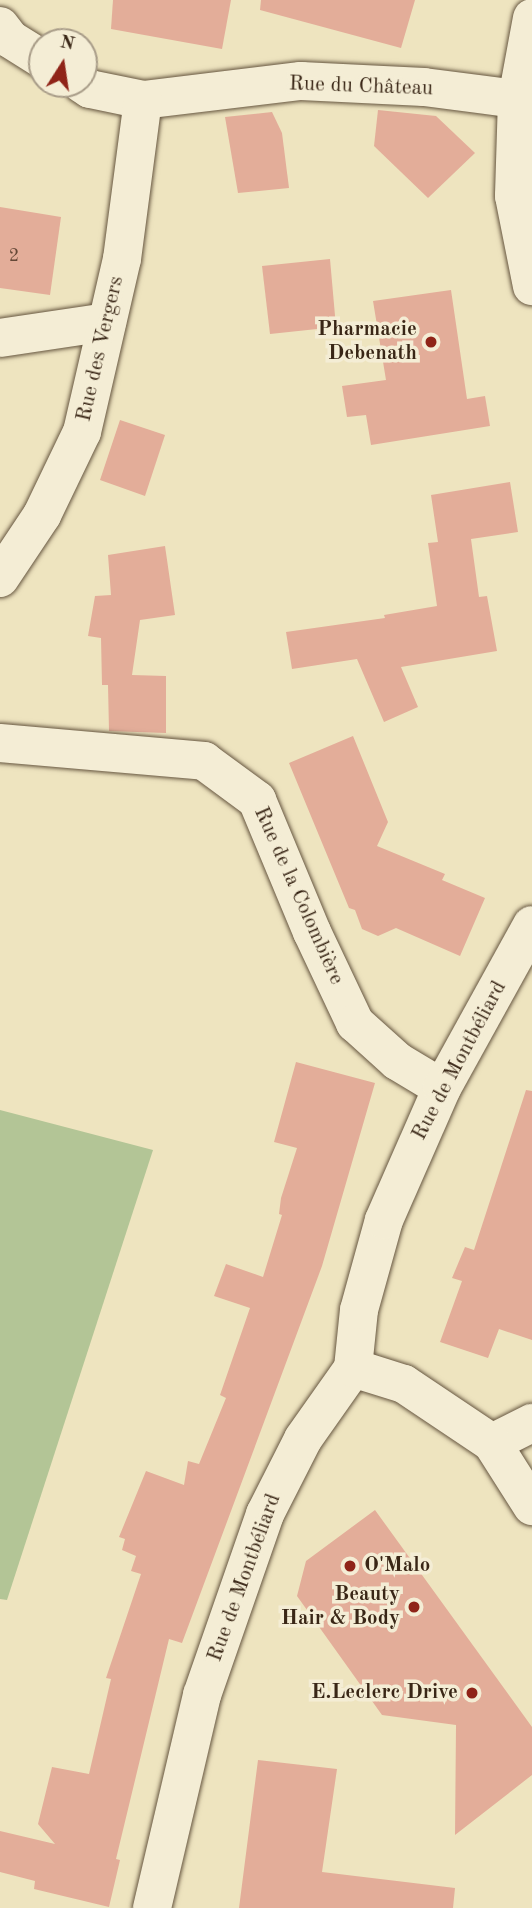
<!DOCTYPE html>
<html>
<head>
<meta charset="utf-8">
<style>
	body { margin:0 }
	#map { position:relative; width:532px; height:1908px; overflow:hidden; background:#eee4bf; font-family:"Old Standard TT",serif }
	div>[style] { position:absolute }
	.green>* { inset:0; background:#b3c596 }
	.building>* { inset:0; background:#e3ad99 }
	.roads { filter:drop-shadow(0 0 2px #665640) drop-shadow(0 0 2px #665640) }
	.street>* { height:38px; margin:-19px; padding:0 19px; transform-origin:19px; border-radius:19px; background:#f4edd5 }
	.secondary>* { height:38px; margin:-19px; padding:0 19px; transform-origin:19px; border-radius:19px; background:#f4edd5 }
	.dots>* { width:19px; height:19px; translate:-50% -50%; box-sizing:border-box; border:4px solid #f4edd5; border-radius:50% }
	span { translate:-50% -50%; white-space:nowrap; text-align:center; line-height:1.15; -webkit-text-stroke:7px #f4edd5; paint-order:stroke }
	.number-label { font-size:18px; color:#644837 }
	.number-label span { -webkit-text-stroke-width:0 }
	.street-label { font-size:21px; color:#392616 }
	.poi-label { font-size:21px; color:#392616; font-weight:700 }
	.right { translate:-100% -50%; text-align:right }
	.left { translate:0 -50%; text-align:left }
	.north { position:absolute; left:28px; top:28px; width:70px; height:70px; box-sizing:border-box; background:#f4edd5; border:2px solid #a99d89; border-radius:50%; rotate:12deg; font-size:19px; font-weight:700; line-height:28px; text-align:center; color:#392616 }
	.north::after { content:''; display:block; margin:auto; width:24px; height:32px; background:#8f2418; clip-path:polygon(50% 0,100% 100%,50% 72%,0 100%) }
</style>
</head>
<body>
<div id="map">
	<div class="green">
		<i style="clip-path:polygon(0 1110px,153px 1150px,7px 1600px,0 1599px)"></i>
	</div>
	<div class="building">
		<i style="clip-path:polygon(113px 0,231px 0,222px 49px,111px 29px)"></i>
		<i style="clip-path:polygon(261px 0,415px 0,401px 48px,260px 10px)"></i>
		<i style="clip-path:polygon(378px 110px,436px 116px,475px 153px,428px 198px,374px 146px)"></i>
		<i style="clip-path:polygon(272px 112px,282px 133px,289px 188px,238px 193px,225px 117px)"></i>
		<i style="clip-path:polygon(0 207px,61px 217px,50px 295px,0 288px)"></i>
		<i style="clip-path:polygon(330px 259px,336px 327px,270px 334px,262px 266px)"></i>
		<i style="clip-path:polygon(451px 290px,467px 399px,485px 396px,490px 426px,371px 445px,366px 415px,347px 417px,342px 386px,386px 380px,373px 301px)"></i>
		<i style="clip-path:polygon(120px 420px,165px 435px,145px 496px,100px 480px)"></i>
		<i style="clip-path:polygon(510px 482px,518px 532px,471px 539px,479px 597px,487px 596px,497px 651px,401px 667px,418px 707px,384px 722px,357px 659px,292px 669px,286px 632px,385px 618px,384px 615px,437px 606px,428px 543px,438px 542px,431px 495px)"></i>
		<i style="clip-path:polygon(165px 546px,175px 615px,140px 620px,132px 675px,166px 676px,166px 733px,109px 731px,108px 685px,102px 685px,101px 638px,88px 636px,95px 596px,111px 595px,108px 555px)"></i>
		<i style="clip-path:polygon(353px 736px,388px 822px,377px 846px,445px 874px,442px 880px,485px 898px,460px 956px,396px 928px,378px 936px,362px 929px,355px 910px,349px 908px,289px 763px)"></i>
		<i style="clip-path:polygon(296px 1062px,375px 1083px,322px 1266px,182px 1643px,169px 1639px,116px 1859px,120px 1860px,109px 1907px,34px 1889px,35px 1881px,0 1872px,0 1831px,55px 1844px,38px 1824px,52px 1767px,89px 1774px,111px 1679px,106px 1678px,141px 1574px,131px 1571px,136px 1556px,122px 1550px,125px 1539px,119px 1537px,146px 1471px,184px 1485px,188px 1461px,199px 1464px,226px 1398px,220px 1395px,250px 1308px,214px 1296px,226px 1264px,263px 1277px,282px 1215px,279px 1214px,281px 1198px,297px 1148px,274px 1142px)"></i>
		<i style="clip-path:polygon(526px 1090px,532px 1091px,532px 1340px,499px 1329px,488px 1358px,440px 1342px,462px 1281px,452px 1278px,465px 1247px,474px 1250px)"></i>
		<i style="clip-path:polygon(375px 1510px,532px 1727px,532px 1775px,455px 1835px,456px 1725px,382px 1715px,297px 1596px,306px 1561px)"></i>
		<i style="clip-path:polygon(258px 1760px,337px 1769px,322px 1872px,455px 1888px,453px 1908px,239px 1908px)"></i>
	</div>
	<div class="roads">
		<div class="street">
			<i style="left:0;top:26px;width:16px;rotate:52deg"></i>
			<i style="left:10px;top:39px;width:38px;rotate:32deg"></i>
			<i style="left:82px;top:84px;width:9px;rotate:32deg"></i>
			<i style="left:90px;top:89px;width:54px;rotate:11.7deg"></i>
			<i style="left:143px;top:100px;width:159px;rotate:-6.9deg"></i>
			<i style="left:301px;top:81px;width:123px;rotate:2.8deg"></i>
			<i style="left:424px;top:87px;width:94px;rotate:7.4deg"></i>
			<i style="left:0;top:338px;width:108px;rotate:-8.5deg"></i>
			<i style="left:0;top:578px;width:76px;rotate:-56.3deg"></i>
			<i style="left:42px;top:515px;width:92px;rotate:-64.3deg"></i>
			<i style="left:82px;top:432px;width:178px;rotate:-77deg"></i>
			<i style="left:122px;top:259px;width:160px;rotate:-82.5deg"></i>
			<i style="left:0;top:743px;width:205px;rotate:5deg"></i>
			<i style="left:204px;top:761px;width:66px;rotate:36.3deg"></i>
			<i style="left:257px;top:800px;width:143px;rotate:67.4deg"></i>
			<i style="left:312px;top:932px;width:101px;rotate:64.7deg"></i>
			<i style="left:355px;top:1023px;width:57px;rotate:42.1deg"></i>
			<i style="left:397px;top:1061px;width:52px;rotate:31deg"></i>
			<i style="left:492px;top:1443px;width:45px;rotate:-26.6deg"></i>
		</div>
		<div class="secondary">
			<i style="left:532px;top:18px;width:82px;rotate:100.5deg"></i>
			<i style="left:517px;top:99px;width:97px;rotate:91.8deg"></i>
			<i style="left:514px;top:196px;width:92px;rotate:78.7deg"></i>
			<i style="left:353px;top:1368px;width:53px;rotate:17.4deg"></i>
			<i style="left:404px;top:1384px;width:106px;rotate:33.8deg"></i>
			<i style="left:492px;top:1443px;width:75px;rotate:57.6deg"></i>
			<i style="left:152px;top:1908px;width:219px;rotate:-76.8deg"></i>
			<i style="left:202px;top:1695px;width:192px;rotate:-70.8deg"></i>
			<i style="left:265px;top:1514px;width:84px;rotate:-63.1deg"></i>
			<i style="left:303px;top:1439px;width:87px;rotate:-54.8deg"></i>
			<i style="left:353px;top:1368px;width:58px;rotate:-84.1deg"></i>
			<i style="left:359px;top:1310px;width:93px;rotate:-74.5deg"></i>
			<i style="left:384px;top:1220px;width:144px;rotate:-66.3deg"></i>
			<i style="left:442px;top:1088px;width:186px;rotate:-61.1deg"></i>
		</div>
	</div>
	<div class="dots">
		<i style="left:431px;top:342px;background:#8f2418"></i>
		<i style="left:350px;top:1566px;background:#8f2418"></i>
		<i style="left:414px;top:1607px;background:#8f2418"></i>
		<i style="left:472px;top:1693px;background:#8f2418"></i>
	</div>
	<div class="number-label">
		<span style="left:14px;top:256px">2</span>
	</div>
	<div class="street-label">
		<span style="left:361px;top:87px;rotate:2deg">Rue du Château</span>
		<span style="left:101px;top:349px;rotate:-77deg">Rue des Vergers</span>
		<span style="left:298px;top:896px;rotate:66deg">Rue de la Colombière</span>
		<span style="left:460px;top:1061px;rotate:-62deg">Rue de Montbéliard</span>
		<span style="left:245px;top:1578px;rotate:-70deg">Rue de Montbéliard</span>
	</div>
	<div class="poi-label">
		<span class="right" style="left:417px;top:342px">Pharmacie<br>Debenath</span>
		<span class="left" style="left:364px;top:1566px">O'Malo</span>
		<span class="right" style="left:400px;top:1607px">Beauty<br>Hair &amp; Body</span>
		<span class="right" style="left:458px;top:1693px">E.Leclerc Drive</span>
	</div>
	<div class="north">N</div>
</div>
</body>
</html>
